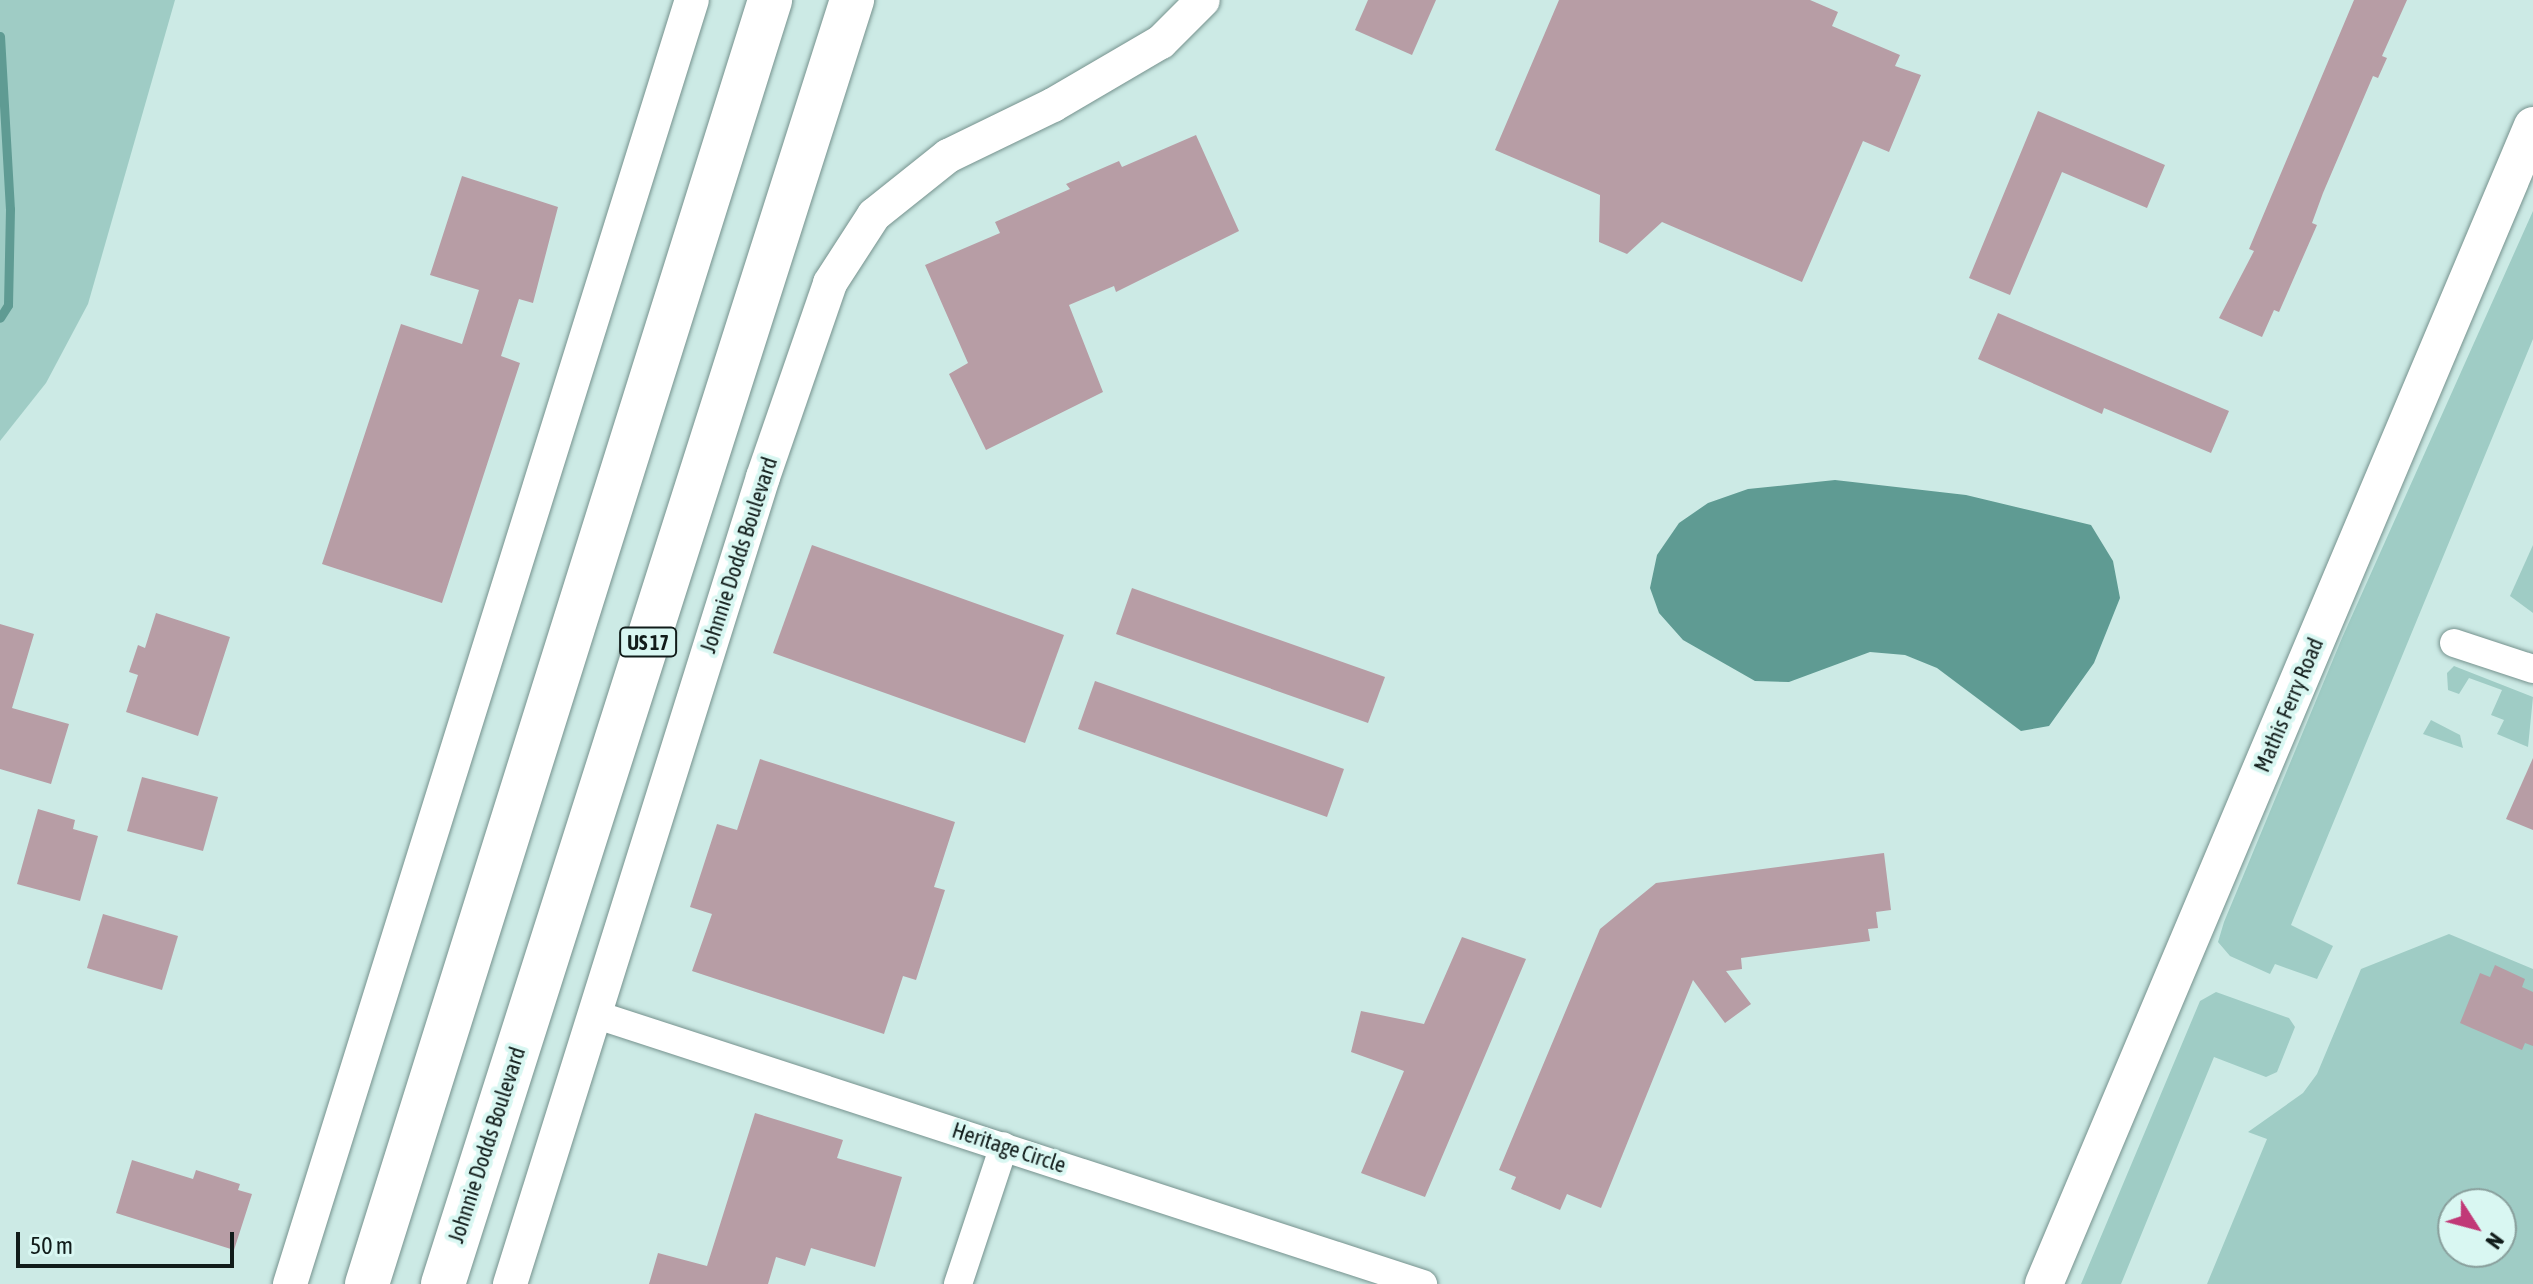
<!DOCTYPE html>
<html>
<head>
<meta charset="utf-8">
<style>
	body { margin:0 }
	#map { position:relative; width:2533px; height:1284px; overflow:hidden; background:#cceae5; font-family:"Asap Condensed",sans-serif }
	div>[style] { position:absolute }
	.green>* { inset:0; background:#9fccc5 }
	.water>* { inset:0; background:#5f9b93 }
	.stream>* { height:9px; margin:-4.5px; padding:0 4.5px; transform-origin:4.5px; border-radius:4.5px; background:#5f9b93 }
	.building>* { inset:0; background:#b79da5 }
	.roads { filter:drop-shadow(0 0 2px #76928e) drop-shadow(0 0 2px #76928e) }
	.minor>* { height:28px; margin:-14px; padding:0 14px; transform-origin:14px; border-radius:14px; background:#fff }
	.tertiary>* { height:34px; margin:-17px; padding:0 17px; transform-origin:17px; border-radius:17px; background:#fff }
	.secondary>* { height:38px; margin:-19px; padding:0 19px; transform-origin:19px; border-radius:19px; background:#fff }
	.trunk>* { height:44px; margin:-22px; padding:0 22px; transform-origin:22px; border-radius:22px; background:#fff }
	span { translate:-50% -50%; white-space:nowrap; text-align:center; line-height:1.15; -webkit-text-stroke:8px #d9f7f2; paint-order:stroke }
	.shield-label span { padding:2px 6px; background:#d9f7f2; border:2px solid; border-radius:6px; -webkit-text-stroke-width:0 }
	.shield-label { font-size:20px; color:#111c1a; font-weight:700 }
	.street-label { font-size:22px; color:#111c1a }
	.north { position:absolute; left:2437px; top:1188px; width:80px; height:80px; box-sizing:border-box; background:#d9f7f2; border:2px solid #899f9c; border-radius:50%; rotate:126deg; font-size:22px; font-weight:700; line-height:32px; text-align:center; color:#111c1a }
	.north::after { content:''; display:block; margin:auto; width:28px; height:36px; background:#c13977; clip-path:polygon(50% 0,100% 100%,50% 72%,0 100%) }
	.scale { position:absolute; left:16px; top:1232px; width:218px; height:36px; box-sizing:border-box; border:4px solid #111c1a; border-top:0; padding-left:10px; font-size:24px; line-height:28px; white-space:nowrap; color:#111c1a; -webkit-text-stroke:6px #d9f7f2; paint-order:stroke }
</style>
</head>
<body>
<div id="map">
	<div class="green">
		<i style="clip-path:polygon(0 0,175px 0,88px 304px,46px 383px,0 441px)"></i>
		<i style="clip-path:polygon(2533px 211px,2533px 339px,2291px 925px,2333px 946px,2317px 979px,2275px 964px,2270px 974px,2230px 956px,2218px 942px,2224px 922px,2342px 638px)"></i>
		<i style="clip-path:polygon(2533px 545px,2533px 613px,2510px 596px)"></i>
		<i style="clip-path:polygon(2454px 666px,2533px 697px,2528px 747px,2497px 734px,2504px 720px,2491px 715px,2502px 690px,2469px 678px,2459px 694px,2448px 690px,2447px 673px)"></i>
		<i style="clip-path:polygon(2431px 720px,2460px 735px,2463px 748px,2423px 734px)"></i>
		<i style="clip-path:polygon(evenodd,2449px 934px,2533px 969px,2533px 1284px,2207px 1284px,2267px 1139px,2248px 1132px,2303px 1093px,2317px 1074px,2361px 969px,2449px 934px,2453px 1204px,2501px 1204px,2501px 1252px,2453px 1252px,2453px 1204px)"></i>
		<i style="clip-path:polygon(2216px 992px,2289px 1018px,2295px 1027px,2277px 1072px,2266px 1077px,2214px 1057px,2121px 1284px,2081px 1284px,2200px 1001px)"></i>
	</div>
	<div class="water">
		<i style="clip-path:polygon(1835px 480px,1966px 495px,2091px 525px,2113px 561px,2120px 598px,2094px 663px,2049px 726px,2021px 731px,1937px 668px,1905px 655px,1870px 652px,1789px 682px,1755px 681px,1683px 640px,1659px 613px,1650px 588px,1657px 555px,1679px 523px,1708px 503px,1748px 489px)"></i>
	</div>
	<div class="stream">
		<i style="left:0;top:36px;width:173px;rotate:86.7deg"></i>
		<i style="left:10px;top:209px;width:96px;rotate:91.2deg"></i>
		<i style="left:8px;top:305px;width:15px;rotate:122deg"></i>
	</div>
	<div class="building">
		<i style="clip-path:polygon(1368px 0,1436px 0,1412px 55px,1355px 30px)"></i>
		<i style="clip-path:polygon(1559px 0,1810px 0,1838px 12px,1832px 26px,1900px 55px,1895px 66px,1921px 75px,1889px 152px,1863px 141px,1802px 282px,1662px 222px,1627px 254px,1599px 242px,1600px 195px,1495px 150px)"></i>
		<i style="clip-path:polygon(2354px 0,2407px 0,2382px 56px,2387px 58px,2378px 78px,2373px 76px,2323px 193px,2312px 223px,2317px 225px,2279px 312px,2274px 310px,2262px 337px,2219px 318px,2254px 251px,2249px 249px)"></i>
		<i style="clip-path:polygon(2038px 111px,2165px 165px,2147px 208px,2062px 172px,2010px 295px,1969px 278px)"></i>
		<i style="clip-path:polygon(1196px 135px,1239px 231px,1116px 292px,1114px 286px,1069px 305px,1103px 392px,986px 450px,949px 374px,968px 363px,925px 265px,1000px 233px,995px 222px,1070px 189px,1066px 184px,1119px 161px,1122px 167px)"></i>
		<i style="clip-path:polygon(462px 176px,558px 207px,533px 303px,519px 299px,501px 356px,520px 363px,442px 603px,322px 564px,401px 324px,462px 344px,479px 290px,430px 275px)"></i>
		<i style="clip-path:polygon(1998px 313px,2229px 411px,2211px 453px,2104px 408px,2102px 414px,1978px 359px)"></i>
		<i style="clip-path:polygon(812px 545px,1064px 635px,1025px 743px,773px 653px)"></i>
		<i style="clip-path:polygon(1132px 588px,1385px 677px,1368px 723px,1116px 634px)"></i>
		<i style="clip-path:polygon(156px 613px,230px 637px,198px 736px,126px 712px,138px 675px,129px 672px,138px 645px,145px 648px)"></i>
		<i style="clip-path:polygon(0 624px,34px 634px,12px 708px,69px 724px,51px 784px,0 769px)"></i>
		<i style="clip-path:polygon(1095px 681px,1344px 769px,1327px 817px,1078px 729px)"></i>
		<i style="clip-path:polygon(2533px 758px,2533px 830px,2506px 819px)"></i>
		<i style="clip-path:polygon(760px 759px,955px 822px,934px 887px,945px 890px,916px 980px,903px 976px,884px 1034px,692px 971px,712px 914px,690px 907px,717px 824px,737px 830px)"></i>
		<i style="clip-path:polygon(142px 777px,218px 797px,203px 851px,127px 831px)"></i>
		<i style="clip-path:polygon(38px 809px,75px 820px,73px 829px,98px 836px,80px 901px,17px 884px)"></i>
		<i style="clip-path:polygon(1884px 853px,1891px 910px,1876px 912px,1878px 928px,1868px 929px,1870px 941px,1741px 958px,1742px 969px,1726px 971px,1751px 1004px,1725px 1023px,1693px 980px,1601px 1208px,1567px 1194px,1560px 1210px,1511px 1189px,1516px 1177px,1499px 1170px,1600px 929px,1656px 883px)"></i>
		<i style="clip-path:polygon(103px 914px,178px 936px,162px 990px,87px 968px)"></i>
		<i style="clip-path:polygon(1462px 937px,1526px 959px,1425px 1197px,1361px 1173px,1404px 1071px,1351px 1052px,1361px 1011px,1424px 1024px)"></i>
		<i style="clip-path:polygon(2495px 965px,2525px 979px,2522px 987px,2533px 992px,2533px 1046px,2525px 1043px,2522px 1050px,2460px 1023px,2480px 973px,2490px 977px)"></i>
		<i style="clip-path:polygon(755px 1113px,843px 1140px,837px 1158px,902px 1177px,875px 1267px,811px 1248px,805px 1266px,776px 1257px,768px 1284px,649px 1284px,658px 1253px,707px 1266px)"></i>
		<i style="clip-path:polygon(132px 1160px,193px 1179px,196px 1170px,240px 1184px,238px 1190px,252px 1194px,234px 1250px,116px 1213px)"></i>
	</div>
	<div class="roads">
		<div class="minor">
			<i style="left:2454px;top:643px;width:83px;rotate:18.2deg"></i>
			<i style="left:594px;top:1014px;width:872px;rotate:18.04deg"></i>
			<i style="left:958px;top:1284px;width:145px;rotate:-71.6deg"></i>
		</div>
		<div class="tertiary">
			<i style="left:290px;top:1284px;width:1345px;rotate:-72.62deg"></i>
			<i style="left:510px;top:1284px;width:846px;rotate:-72.59deg"></i>
			<i style="left:763px;top:477px;width:205px;rotate:-70.9deg"></i>
			<i style="left:830px;top:283px;width:81px;rotate:-57.1deg"></i>
			<i style="left:874px;top:215px;width:95px;rotate:-38.6deg"></i>
			<i style="left:948px;top:156px;width:117px;rotate:-25.9deg"></i>
			<i style="left:1053px;top:105px;width:125px;rotate:-30.3deg"></i>
			<i style="left:1161px;top:42px;width:59px;rotate:-45deg"></i>
		</div>
		<div class="secondary">
			<i style="left:2044px;top:1284px;width:1257px;rotate:-67.11deg"></i>
		</div>
		<div class="trunk">
			<i style="left:367px;top:1284px;width:1346px;rotate:-72.57deg"></i>
			<i style="left:443px;top:1284px;width:1348px;rotate:-72.33deg"></i>
		</div>
	</div>
	<div class="shield-label">
		<span style="left:648px;top:642px">US 17</span>
	</div>
	<div class="street-label">
		<span style="left:739px;top:555px;rotate:-72deg">Johnnie Dodds Boulevard</span>
		<span style="left:2289px;top:705px;rotate:-67deg">Mathis Ferry Road</span>
		<span style="left:487px;top:1145px;rotate:-72deg">Johnnie Dodds Boulevard</span>
		<span style="left:1009px;top:1148px;rotate:18deg">Heritage Circle</span>
	</div>
	<div class="north">N</div>
	<div class="scale">50 m</div>
</div>
</body>
</html>
